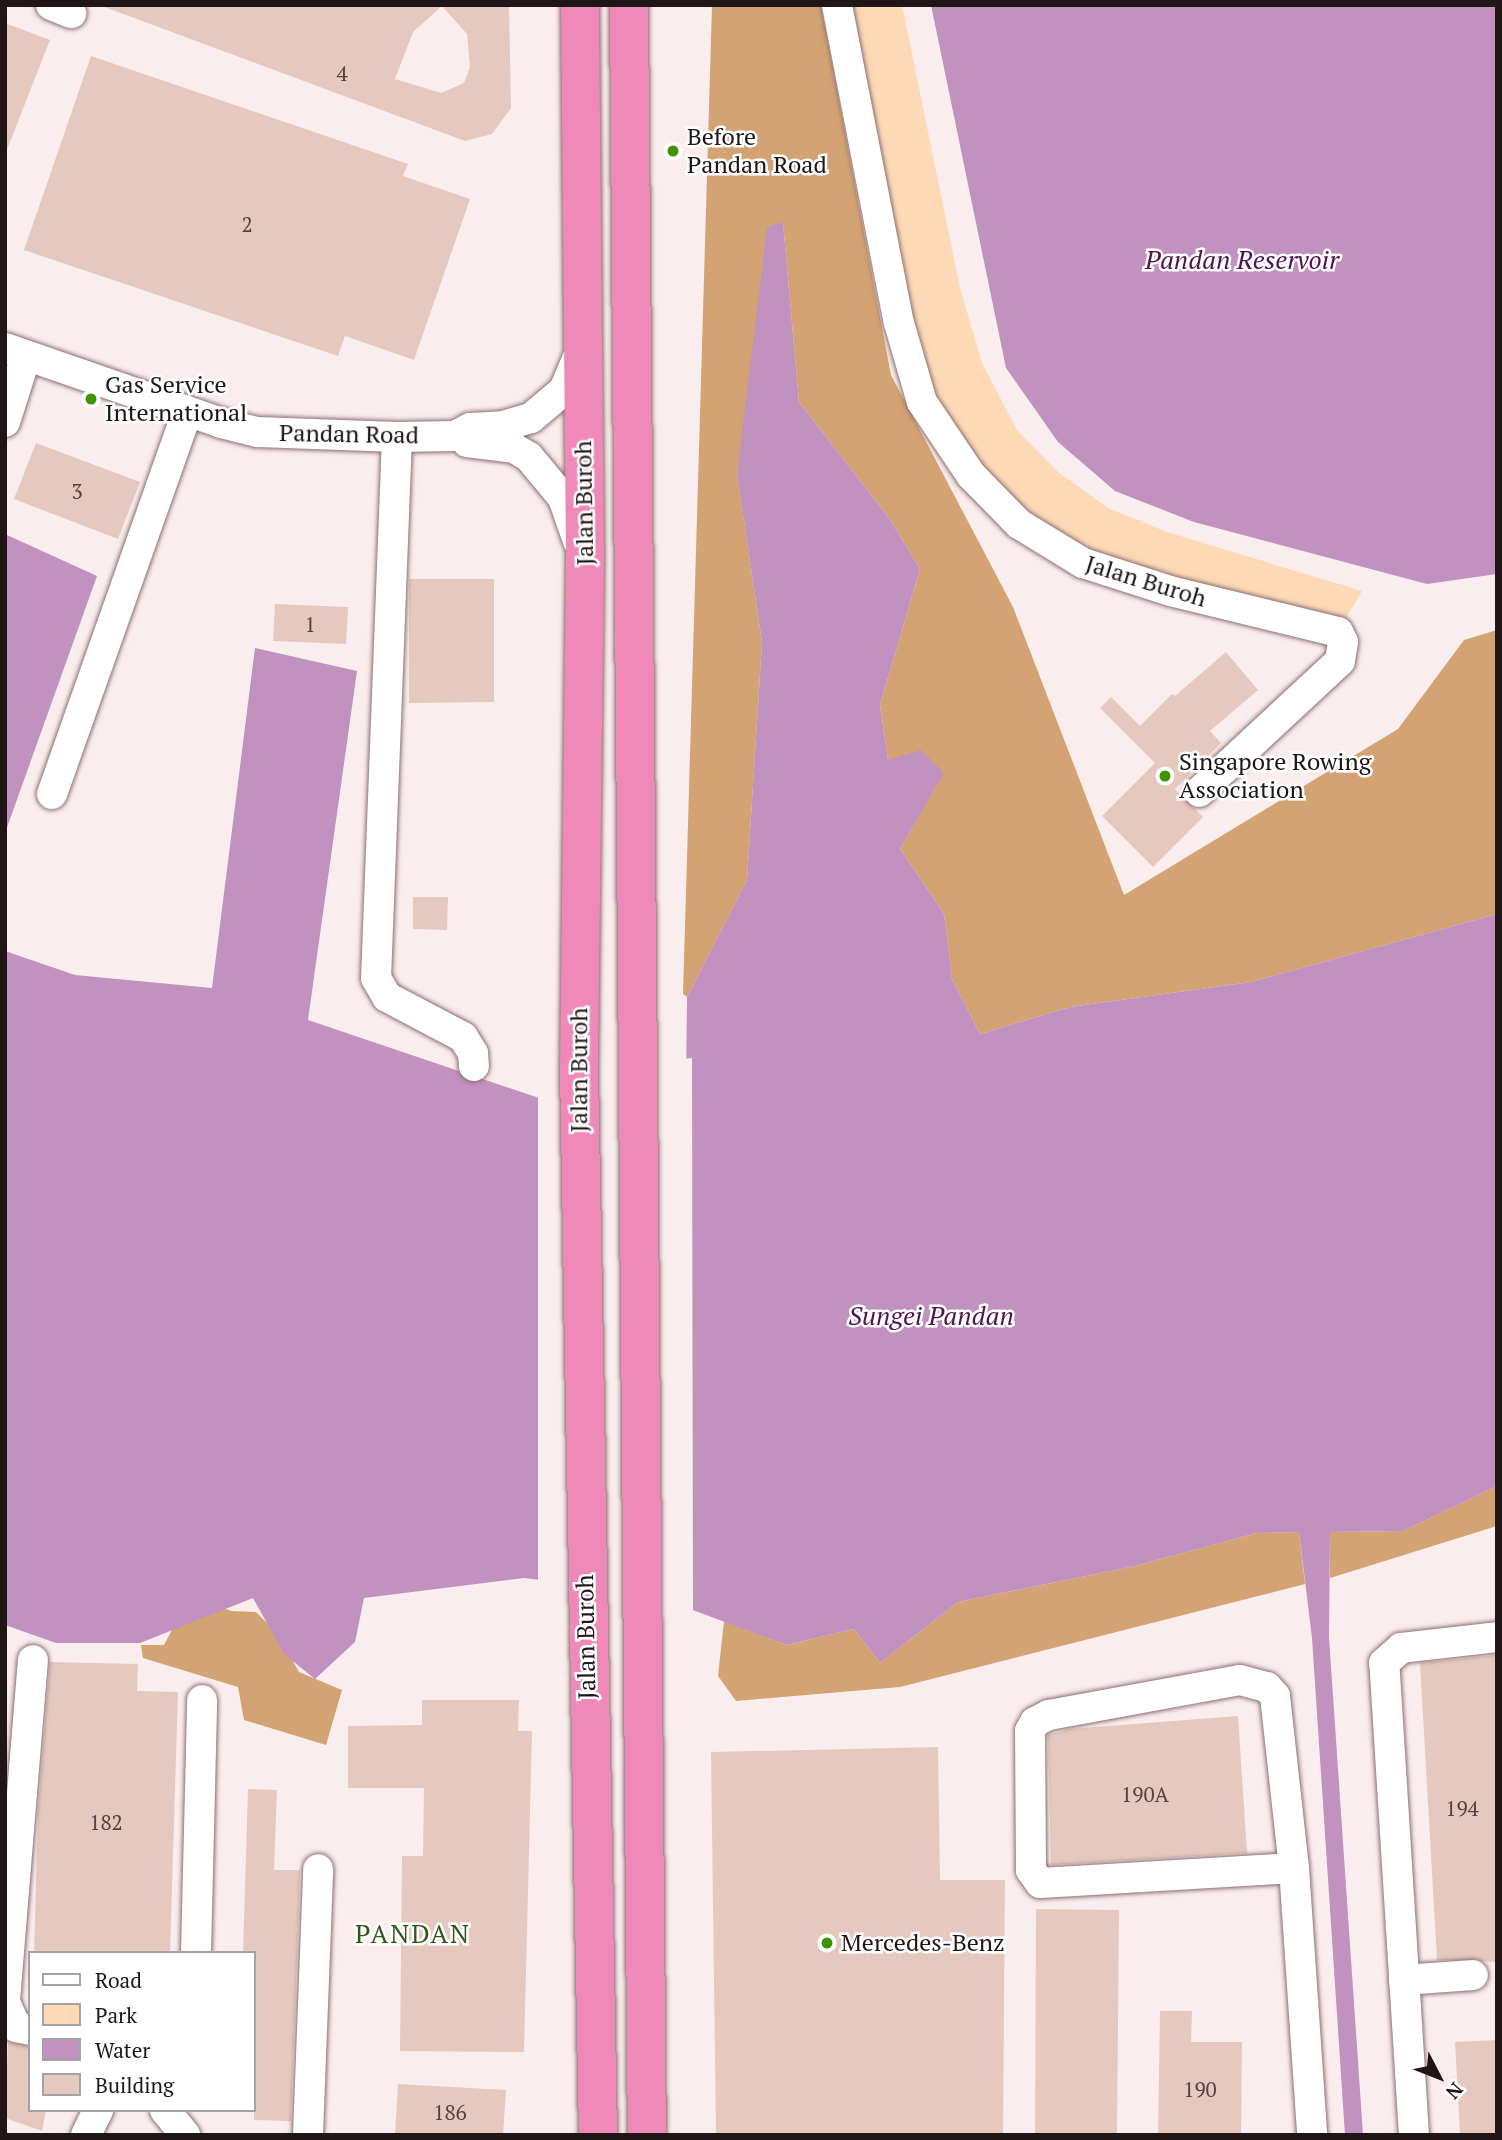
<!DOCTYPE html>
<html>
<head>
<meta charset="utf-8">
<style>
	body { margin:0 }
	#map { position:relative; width:1502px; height:2140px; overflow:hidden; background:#faeded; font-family:"PT Serif",serif }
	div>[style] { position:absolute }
	.green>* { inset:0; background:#fed9b6 }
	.forest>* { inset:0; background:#d4a373 }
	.water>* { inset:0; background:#c191c0 }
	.pier>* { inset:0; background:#faeded }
	.building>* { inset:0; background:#e6c9be }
	.roads { filter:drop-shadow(0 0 2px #8c6f70) drop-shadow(0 0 2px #8c6f70) }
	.minor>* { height:30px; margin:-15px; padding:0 15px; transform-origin:15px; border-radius:15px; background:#fff }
	.highway>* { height:38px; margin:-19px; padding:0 19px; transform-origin:19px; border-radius:19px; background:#ee89b8 }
	.dots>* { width:19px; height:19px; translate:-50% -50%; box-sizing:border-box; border:4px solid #fff; border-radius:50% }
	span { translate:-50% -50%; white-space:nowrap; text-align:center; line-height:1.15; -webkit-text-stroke:5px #fff; paint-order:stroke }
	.number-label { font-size:21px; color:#524341 }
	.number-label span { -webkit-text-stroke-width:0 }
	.poi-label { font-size:24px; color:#211617 }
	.left { translate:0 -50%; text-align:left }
	.street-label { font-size:24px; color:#211617 }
	.water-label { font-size:26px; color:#4f1550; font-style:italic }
	.neighbourhood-label { font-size:26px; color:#2e571c; letter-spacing:2px }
	.frame { position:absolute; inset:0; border:7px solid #211617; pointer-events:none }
	.legend { position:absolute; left:28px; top:1951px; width:228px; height:161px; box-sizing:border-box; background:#fff; border:2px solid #a6a2a2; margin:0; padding:9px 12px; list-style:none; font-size:21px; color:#211617 }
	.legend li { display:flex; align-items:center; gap:14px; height:35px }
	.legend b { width:35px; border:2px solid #a6a2a2 }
	.north { position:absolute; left:1404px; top:2042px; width:70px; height:70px; -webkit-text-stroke:5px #fff; paint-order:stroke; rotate:132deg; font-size:19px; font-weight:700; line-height:28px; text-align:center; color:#211617 }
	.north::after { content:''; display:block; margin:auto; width:24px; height:32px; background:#211617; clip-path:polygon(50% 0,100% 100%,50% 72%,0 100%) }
</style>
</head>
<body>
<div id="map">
	<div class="green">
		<i style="clip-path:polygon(837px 5px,902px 5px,960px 288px,982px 363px,1017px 430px,1058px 472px,1108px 508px,1167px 532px,1362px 591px,1338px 632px,1083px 563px,938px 431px)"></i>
	</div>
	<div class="forest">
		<i style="clip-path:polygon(712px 5px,821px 5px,891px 375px,1013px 607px,1124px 895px,1398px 729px,1464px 640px,1497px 630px,1497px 914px,1251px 982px,1070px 1007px,980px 1034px,952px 979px,944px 914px,900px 849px,943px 773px,888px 760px,880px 705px,920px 569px,889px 518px,799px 402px,783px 222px,737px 473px,762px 642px,747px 880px,687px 997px,683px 994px)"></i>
		<i style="clip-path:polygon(1497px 1486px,1497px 1526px,1330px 1578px,1330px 1532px,1403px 1531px)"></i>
		<i style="clip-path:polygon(1299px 1532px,1305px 1584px,900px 1687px,736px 1701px,718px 1676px,724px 1621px,787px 1645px,854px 1629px,880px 1663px,958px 1602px,1135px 1566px,1257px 1533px)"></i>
		<i style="clip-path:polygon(202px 1601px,232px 1611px,256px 1612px,277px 1633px,299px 1672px,342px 1690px,326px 1745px,244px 1720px,238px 1687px,143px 1658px,141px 1645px,164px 1645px,181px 1613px)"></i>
	</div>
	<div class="water">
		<i style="clip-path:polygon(931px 5px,1497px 5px,1497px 574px,1427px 584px,1194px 522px,1115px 491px,1058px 442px,1006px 368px)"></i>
		<i style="clip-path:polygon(783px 222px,799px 402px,889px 518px,920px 569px,880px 705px,888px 760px,921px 750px,944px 773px,900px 849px,944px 914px,952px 979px,980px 1034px,1070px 1007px,1251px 982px,1497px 914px,1497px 1486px,1403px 1531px,1330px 1532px,1329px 1637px,1363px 2135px,1345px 2135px,1312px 1638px,1299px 1532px,1257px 1533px,1135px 1566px,958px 1602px,880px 1663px,854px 1629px,787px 1645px,647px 1593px,524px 1578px,364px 1598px,355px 1642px,315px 1679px,284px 1654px,253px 1598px,140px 1643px,56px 1643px,5px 1625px,5px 951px,75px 975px,212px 988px,255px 648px,357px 671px,308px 1020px,643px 1133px,686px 1091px,687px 997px,747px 880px,762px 642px,737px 474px,767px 227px)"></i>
		<i style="clip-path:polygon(7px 535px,97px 576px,5px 833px,5px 540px)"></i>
	</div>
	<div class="pier">
		<i style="clip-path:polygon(692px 1058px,693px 1613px,646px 1596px,538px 1583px,538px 1094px,642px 1129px,683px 1090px,683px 1059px)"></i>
	</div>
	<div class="building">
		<i style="clip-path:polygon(evenodd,99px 5px,509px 5px,511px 108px,492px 134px,465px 141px,99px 5px,442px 6px,467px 34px,470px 67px,464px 83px,441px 93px,395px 79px,413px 32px,442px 6px)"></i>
		<i style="clip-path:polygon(5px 23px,50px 40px,6px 152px,5px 152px)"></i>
		<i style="clip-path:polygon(91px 56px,408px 164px,403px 176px,470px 199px,414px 360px,345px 336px,338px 356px,24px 250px)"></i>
		<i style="clip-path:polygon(36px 443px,140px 482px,118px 539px,14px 499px)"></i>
		<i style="clip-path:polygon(409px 579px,494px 579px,494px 702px,409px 703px)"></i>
		<i style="clip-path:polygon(275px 604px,348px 607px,346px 644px,273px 641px)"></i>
		<i style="clip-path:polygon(1226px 652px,1258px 690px,1210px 731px,1221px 743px,1175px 789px,1203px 817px,1153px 867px,1102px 816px,1155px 763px,1100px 708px,1111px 697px,1140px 726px,1172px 694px,1175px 696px)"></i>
		<i style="clip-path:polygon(413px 897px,448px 897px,447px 930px,413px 929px)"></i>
		<i style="clip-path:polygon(1497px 1655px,1497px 1962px,1437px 1960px,1420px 1663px)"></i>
		<i style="clip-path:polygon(50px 1662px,138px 1664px,137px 1691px,178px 1692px,170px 1953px,34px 1953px,38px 1812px)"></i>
		<i style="clip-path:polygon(422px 1700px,519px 1700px,518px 1731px,532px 1731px,524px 2052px,400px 2051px,402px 1856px,423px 1856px,424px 1788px,348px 1788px,348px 1726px,422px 1725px)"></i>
		<i style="clip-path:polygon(1238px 1716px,1247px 1853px,1051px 1865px,1048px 1735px,1069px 1729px)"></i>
		<i style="clip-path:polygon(938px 1747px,940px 1880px,1005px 1880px,1003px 2135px,716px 2135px,711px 1752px)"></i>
		<i style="clip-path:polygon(248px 1789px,277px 1790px,274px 1870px,300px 1870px,291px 2121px,254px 2120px,254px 1953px,243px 1953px)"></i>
		<i style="clip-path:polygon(1036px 1909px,1119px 1910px,1117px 2135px,1035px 2135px)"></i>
		<i style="clip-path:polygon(1160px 2011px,1192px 2011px,1191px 2042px,1242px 2042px,1241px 2135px,1158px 2135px)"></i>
		<i style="clip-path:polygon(1497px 2040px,1497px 2135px,1460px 2135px,1455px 2042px)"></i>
		<i style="clip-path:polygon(8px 2042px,30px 2047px,30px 2110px,46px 2110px,42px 2131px,5px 2118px)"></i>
		<i style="clip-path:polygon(398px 2084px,506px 2090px,503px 2135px,395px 2135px)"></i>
	</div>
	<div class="roads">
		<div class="minor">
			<i style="left:51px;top:5px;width:22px;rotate:22deg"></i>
			<i style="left:837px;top:5px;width:324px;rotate:79deg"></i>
			<i style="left:899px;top:323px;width:82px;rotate:73.8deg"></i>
			<i style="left:922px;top:402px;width:88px;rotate:56.1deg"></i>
			<i style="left:971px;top:475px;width:69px;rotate:45.6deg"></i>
			<i style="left:1019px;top:524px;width:75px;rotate:31.4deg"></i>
			<i style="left:1083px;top:563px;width:91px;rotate:17.8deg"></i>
			<i style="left:1170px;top:591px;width:173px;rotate:13.7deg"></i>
			<i style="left:1338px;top:632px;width:11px;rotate:63deg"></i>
			<i style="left:1343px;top:642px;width:19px;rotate:99deg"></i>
			<i style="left:1340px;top:661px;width:192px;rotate:137.1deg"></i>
			<i style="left:5px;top:348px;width:229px;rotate:19.1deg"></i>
			<i style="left:221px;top:423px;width:38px;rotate:14deg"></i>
			<i style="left:258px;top:432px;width:139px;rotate:2.1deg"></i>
			<i style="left:397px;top:437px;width:58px;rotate:-1deg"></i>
			<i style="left:455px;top:436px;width:17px;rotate:-28deg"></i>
			<i style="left:470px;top:428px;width:33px;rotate:-3deg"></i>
			<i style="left:503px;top:426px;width:29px;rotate:-16deg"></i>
			<i style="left:531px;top:418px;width:43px;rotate:-40.3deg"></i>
			<i style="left:564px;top:390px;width:39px;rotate:-67deg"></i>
			<i style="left:5px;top:422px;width:69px;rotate:-72.3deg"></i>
			<i style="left:397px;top:437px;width:541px;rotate:92.22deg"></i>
			<i style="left:376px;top:978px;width:22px;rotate:60deg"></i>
			<i style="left:387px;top:997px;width:86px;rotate:27.8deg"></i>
			<i style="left:463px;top:1037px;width:19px;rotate:58deg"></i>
			<i style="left:473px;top:1053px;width:13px;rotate:86deg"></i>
			<i style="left:467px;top:442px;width:47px;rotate:7.3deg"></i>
			<i style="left:514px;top:448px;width:17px;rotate:31deg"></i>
			<i style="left:529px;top:457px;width:53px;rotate:50.3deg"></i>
			<i style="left:563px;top:498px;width:46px;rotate:70.8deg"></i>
			<i style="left:52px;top:794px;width:405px;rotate:-70.5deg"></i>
			<i style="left:1294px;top:1868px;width:254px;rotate:176.6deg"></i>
			<i style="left:1040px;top:1883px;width:16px;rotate:-125deg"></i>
			<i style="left:1031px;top:1870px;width:139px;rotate:-90.4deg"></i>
			<i style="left:1030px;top:1731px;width:10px;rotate:-61deg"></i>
			<i style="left:1035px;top:1722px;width:16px;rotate:-27deg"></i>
			<i style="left:1049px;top:1715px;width:194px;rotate:-10.4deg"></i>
			<i style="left:1240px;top:1680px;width:28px;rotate:15deg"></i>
			<i style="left:1267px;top:1687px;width:12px;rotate:48deg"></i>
			<i style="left:1275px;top:1696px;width:173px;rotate:83.7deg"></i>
			<i style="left:1294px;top:1868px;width:268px;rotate:86.1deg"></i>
			<i style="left:196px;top:1953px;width:253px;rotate:-88.6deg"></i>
			<i style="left:1404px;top:1980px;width:69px;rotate:-4.1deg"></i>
			<i style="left:5px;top:2000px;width:341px;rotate:-85.3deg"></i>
			<i style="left:5px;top:2002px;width:27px;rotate:66deg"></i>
			<i style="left:16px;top:2027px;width:14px;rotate:12deg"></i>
			<i style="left:165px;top:2110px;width:32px;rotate:51deg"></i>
			<i style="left:86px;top:2135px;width:28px;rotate:-64deg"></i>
			<i style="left:308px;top:2135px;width:266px;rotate:-87.8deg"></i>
			<i style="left:1414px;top:2135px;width:473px;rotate:-93.6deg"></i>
			<i style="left:1384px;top:1663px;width:23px;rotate:-41deg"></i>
			<i style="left:1401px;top:1648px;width:97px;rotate:-6.5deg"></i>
		</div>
		<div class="highway">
			<i style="left:580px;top:5px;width:556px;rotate:89.48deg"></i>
			<i style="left:585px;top:561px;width:508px;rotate:90.68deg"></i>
			<i style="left:579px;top:1069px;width:1066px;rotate:88.98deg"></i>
			<i style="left:629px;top:5px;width:2130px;rotate:89.52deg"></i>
		</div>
	</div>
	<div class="dots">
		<i style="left:673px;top:151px;background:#3e9402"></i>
		<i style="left:91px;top:399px;background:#3e9402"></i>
		<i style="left:1165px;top:776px;background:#3e9402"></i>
		<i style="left:827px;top:1943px;background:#3e9402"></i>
	</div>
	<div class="number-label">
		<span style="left:342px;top:73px">4</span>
		<span style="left:247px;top:224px">2</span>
		<span style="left:77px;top:491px">3</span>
		<span style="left:310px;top:624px">1</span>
		<span style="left:1145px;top:1794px">190A</span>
		<span style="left:1462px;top:1808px">194</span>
		<span style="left:106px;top:1822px">182</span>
		<span style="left:1200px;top:2089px">190</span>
		<span style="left:450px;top:2112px">186</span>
	</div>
	<div class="poi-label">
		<span class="left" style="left:687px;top:151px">Before<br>Pandan Road</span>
		<span class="left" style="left:105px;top:399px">Gas Service<br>International</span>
		<span class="left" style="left:1179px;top:776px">Singapore Rowing<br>Association</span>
		<span class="left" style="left:841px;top:1943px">Mercedes-Benz</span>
	</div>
	<div class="street-label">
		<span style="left:349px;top:434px;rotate:1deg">Pandan Road</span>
		<span style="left:584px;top:503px;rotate:-91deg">Jalan Buroh</span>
		<span style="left:1146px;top:581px;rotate:17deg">Jalan Buroh</span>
		<span style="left:579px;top:1070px;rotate:-90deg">Jalan Buroh</span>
		<span style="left:586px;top:1637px;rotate:-91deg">Jalan Buroh</span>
	</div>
	<div class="water-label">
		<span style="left:1242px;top:260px">Pandan Reservoir</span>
		<span style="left:931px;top:1316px">Sungei Pandan</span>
	</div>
	<div class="neighbourhood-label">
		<span style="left:413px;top:1934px">PANDAN</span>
	</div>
	<div class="frame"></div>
	<ul class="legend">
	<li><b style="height:9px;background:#fff"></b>Road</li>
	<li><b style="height:19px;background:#fed9b6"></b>Park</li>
	<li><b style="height:19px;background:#c191c0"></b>Water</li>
	<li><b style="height:19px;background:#e6c9be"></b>Building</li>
	</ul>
	<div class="north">N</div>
</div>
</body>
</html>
